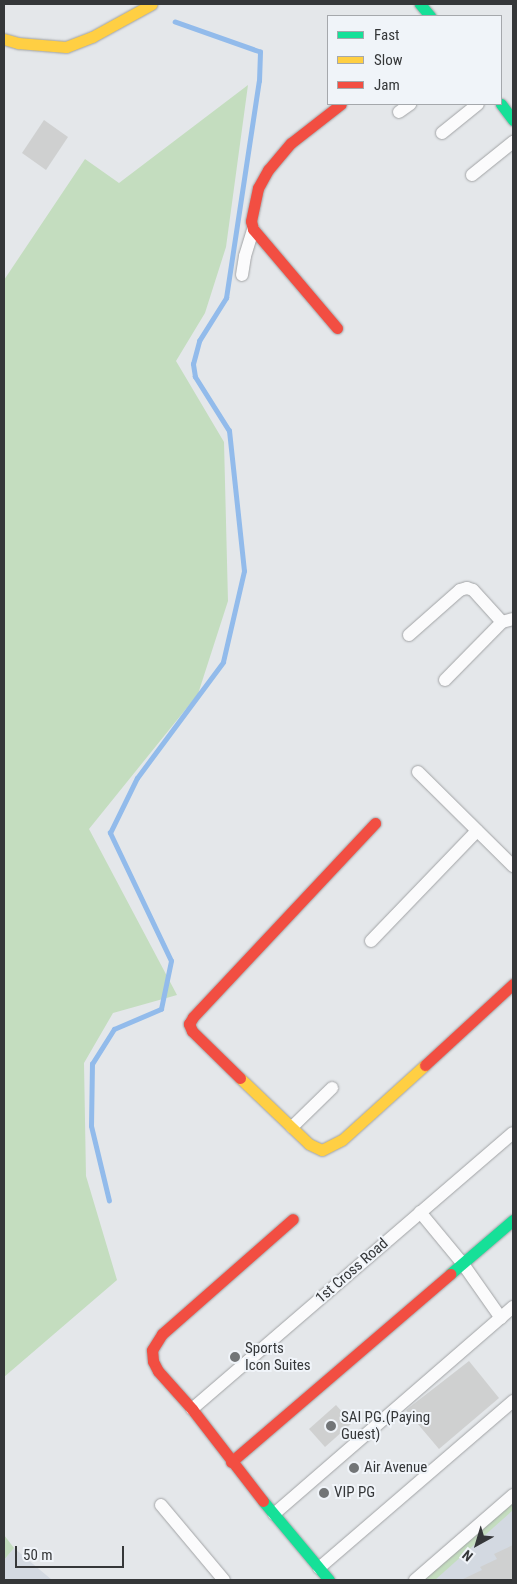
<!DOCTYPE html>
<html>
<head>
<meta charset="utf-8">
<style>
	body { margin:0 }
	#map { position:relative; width:517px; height:1584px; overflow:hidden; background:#e4e7ea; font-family:"Roboto Condensed",sans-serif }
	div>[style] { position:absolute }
	.built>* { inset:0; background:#d3d9e1 }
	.green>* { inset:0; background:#c4ddbf }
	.stream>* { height:4.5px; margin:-2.25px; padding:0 2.25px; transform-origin:2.25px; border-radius:2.25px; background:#92bbeb }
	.building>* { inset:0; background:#cfd0d0 }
	.roads { filter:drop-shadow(0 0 1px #a1a3a5) drop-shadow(0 0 1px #a1a3a5) }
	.street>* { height:12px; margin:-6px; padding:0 6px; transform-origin:6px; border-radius:6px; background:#fbfbfc }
	.fast>* { height:11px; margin:-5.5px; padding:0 5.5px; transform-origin:5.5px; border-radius:5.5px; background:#16e098 }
	.slow>* { height:11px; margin:-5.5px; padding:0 5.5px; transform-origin:5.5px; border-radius:5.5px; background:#ffcf43 }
	.jam>* { height:11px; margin:-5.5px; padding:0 5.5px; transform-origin:5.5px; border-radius:5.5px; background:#f24e42 }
	.dots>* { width:14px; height:14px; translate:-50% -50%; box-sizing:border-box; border:2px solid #f0f4f9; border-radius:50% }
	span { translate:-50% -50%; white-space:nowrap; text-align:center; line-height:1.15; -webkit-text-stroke:4px #f0f4f9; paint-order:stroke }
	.street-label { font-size:15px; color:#353739 }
	.poi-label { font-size:15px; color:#353739 }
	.left { translate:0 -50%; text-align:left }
	.frame { position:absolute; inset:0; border:5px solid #353739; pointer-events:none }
	.legend { position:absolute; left:327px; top:15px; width:175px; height:90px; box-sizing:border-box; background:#f0f4f9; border:1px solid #a5a8ac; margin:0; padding:6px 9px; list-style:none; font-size:15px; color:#353739 }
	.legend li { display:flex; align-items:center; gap:10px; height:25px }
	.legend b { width:25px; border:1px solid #a5a8ac }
	.north { position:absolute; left:452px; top:1519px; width:50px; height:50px; -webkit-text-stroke:4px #f0f4f9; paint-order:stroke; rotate:219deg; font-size:14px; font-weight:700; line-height:20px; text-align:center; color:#353739 }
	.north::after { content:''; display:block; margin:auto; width:18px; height:22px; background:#353739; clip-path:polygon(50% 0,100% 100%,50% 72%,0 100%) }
	.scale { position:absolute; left:15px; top:1546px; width:109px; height:22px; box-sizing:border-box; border:2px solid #353739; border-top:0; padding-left:6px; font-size:15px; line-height:18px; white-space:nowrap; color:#353739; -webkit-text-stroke:4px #f0f4f9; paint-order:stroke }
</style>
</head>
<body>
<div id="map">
	<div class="built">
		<i style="clip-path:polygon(513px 1502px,513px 1580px,422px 1580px)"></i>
		<i style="clip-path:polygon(14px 1548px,52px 1580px,4px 1580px,4px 1560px)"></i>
	</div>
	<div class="green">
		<i style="clip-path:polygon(248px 85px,226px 247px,205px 313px,176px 361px,224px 442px,228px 601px,198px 694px,89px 829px,177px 995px,113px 1013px,84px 1063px,86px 1176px,117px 1280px,4px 1377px,4px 280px,85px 159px,119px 183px)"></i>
		<i style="clip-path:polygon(513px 1502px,513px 1510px,435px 1580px,422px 1580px)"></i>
		<i style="clip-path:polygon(4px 1535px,14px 1548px,4px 1560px)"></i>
	</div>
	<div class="stream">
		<i style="left:109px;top:1201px;width:77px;rotate:-103.5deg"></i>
		<i style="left:91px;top:1126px;width:62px;rotate:-89.1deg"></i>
		<i style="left:92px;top:1064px;width:41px;rotate:-57.8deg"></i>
		<i style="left:114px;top:1029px;width:51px;rotate:-23.1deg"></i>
		<i style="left:161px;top:1009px;width:49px;rotate:-78.2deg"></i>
		<i style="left:171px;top:961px;width:142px;rotate:-115.5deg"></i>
		<i style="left:110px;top:833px;width:61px;rotate:-63.9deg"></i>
		<i style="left:137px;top:778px;width:144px;rotate:-53.4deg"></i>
		<i style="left:223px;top:662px;width:93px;rotate:-77deg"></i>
		<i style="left:244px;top:571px;width:141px;rotate:-96.1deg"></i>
		<i style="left:229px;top:431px;width:64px;rotate:-122.2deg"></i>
		<i style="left:195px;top:377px;width:13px;rotate:-99deg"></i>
		<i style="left:193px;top:364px;width:24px;rotate:-75deg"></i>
		<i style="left:199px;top:341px;width:51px;rotate:-57.9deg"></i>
		<i style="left:226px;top:298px;width:219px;rotate:-81.4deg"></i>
		<i style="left:259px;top:81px;width:29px;rotate:-88deg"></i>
		<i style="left:260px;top:52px;width:90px;rotate:-160.6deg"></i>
	</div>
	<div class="building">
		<i style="clip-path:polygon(44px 120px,68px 137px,46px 170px,22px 153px)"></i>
		<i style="clip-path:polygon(469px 1361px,499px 1398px,439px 1449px,406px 1410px)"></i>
		<i style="clip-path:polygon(336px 1405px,352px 1423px,325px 1447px,309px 1429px)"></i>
		<i style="clip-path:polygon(513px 1545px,513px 1580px,461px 1580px,482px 1570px,480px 1567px,497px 1559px,494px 1554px)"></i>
	</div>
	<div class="roads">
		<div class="street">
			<i style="left:399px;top:112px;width:14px;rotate:-36deg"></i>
			<i style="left:442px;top:133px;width:46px;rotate:-38.9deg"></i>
			<i style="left:472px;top:175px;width:53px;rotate:-38.8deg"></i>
			<i style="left:242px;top:275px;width:19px;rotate:-81deg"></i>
			<i style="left:245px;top:256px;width:28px;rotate:-73deg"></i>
			<i style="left:409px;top:635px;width:68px;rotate:-41.4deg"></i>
			<i style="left:460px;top:590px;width:7px;rotate:-16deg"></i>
			<i style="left:467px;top:588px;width:6px;rotate:18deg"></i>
			<i style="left:473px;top:590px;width:43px;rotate:47.8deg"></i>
			<i style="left:445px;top:680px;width:81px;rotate:-45.5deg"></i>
			<i style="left:502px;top:622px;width:11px;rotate:-15deg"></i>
			<i style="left:418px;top:772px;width:134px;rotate:44.7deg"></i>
			<i style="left:371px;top:941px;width:153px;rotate:-46.1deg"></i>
			<i style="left:292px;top:1127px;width:56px;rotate:-44.3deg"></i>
			<i style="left:420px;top:1212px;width:67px;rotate:50.4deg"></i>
			<i style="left:463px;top:1264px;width:66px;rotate:54.9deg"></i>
			<i style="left:192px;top:1409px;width:423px;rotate:-40.7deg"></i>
			<i style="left:161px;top:1505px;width:98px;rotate:50deg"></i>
			<i style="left:274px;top:1514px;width:316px;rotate:-40.9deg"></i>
			<i style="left:319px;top:1568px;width:256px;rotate:-40.7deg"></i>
			<i style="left:415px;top:1580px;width:130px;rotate:-40.9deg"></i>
		</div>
		<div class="fast">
			<i style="left:420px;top:4px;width:16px;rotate:50deg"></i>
			<i style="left:501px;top:104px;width:20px;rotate:53deg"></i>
			<i style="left:450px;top:1274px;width:83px;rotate:-40.6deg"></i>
			<i style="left:263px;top:1501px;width:103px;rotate:50.1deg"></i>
		</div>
		<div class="slow">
			<i style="left:4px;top:39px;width:15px;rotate:16deg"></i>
			<i style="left:18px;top:43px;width:48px;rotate:4.8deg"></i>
			<i style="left:66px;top:47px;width:28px;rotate:-21deg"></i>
			<i style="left:92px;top:37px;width:68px;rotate:-28.8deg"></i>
			<i style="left:240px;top:1078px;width:95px;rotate:43.7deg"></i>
			<i style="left:309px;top:1144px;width:14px;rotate:25deg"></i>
			<i style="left:322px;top:1150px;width:22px;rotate:-27deg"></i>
			<i style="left:342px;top:1140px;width:112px;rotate:-42.1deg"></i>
		</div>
		<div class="jam">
			<i style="left:337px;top:328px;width:130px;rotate:-130.3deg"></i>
			<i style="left:253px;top:229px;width:8px;rotate:-104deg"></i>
			<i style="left:251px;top:221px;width:34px;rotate:-78deg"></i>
			<i style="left:258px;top:188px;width:21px;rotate:-61deg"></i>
			<i style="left:268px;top:170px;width:35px;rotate:-50deg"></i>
			<i style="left:291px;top:143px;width:63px;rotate:-38deg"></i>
			<i style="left:425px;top:1065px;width:120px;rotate:-42.6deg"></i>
			<i style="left:240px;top:1078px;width:67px;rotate:-135.6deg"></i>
			<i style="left:192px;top:1031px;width:8px;rotate:-113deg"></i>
			<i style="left:189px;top:1024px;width:8px;rotate:-60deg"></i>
			<i style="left:193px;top:1017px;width:266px;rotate:-46.8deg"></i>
			<i style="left:231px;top:1462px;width:289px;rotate:-40.6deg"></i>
			<i style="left:263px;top:1501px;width:116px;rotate:-127.7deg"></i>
			<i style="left:192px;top:1409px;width:51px;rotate:-131.8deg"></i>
			<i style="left:158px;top:1371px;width:11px;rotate:-117deg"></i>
			<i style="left:153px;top:1361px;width:11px;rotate:-95deg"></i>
			<i style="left:152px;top:1350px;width:19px;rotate:-58deg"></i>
			<i style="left:162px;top:1334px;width:174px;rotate:-41.3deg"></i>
		</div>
	</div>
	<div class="dots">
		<i style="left:235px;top:1357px;background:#727577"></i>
		<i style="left:331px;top:1426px;background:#727577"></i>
		<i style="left:354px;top:1468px;background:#727577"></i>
		<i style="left:324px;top:1493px;background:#727577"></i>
	</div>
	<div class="street-label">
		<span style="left:352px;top:1271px;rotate:-41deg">1st Cross Road</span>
	</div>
	<div class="poi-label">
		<span class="left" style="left:245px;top:1357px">Sports<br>Icon Suites</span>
		<span class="left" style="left:341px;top:1426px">SAI PG.(Paying<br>Guest)</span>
		<span class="left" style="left:364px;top:1468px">Air Avenue</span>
		<span class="left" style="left:334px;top:1493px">VIP PG</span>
	</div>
	<div class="frame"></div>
	<ul class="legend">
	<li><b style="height:6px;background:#16e098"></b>Fast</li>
	<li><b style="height:6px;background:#ffcf43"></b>Slow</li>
	<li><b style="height:6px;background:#f24e42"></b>Jam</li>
	</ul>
	<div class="north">N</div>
	<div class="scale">50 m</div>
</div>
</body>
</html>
